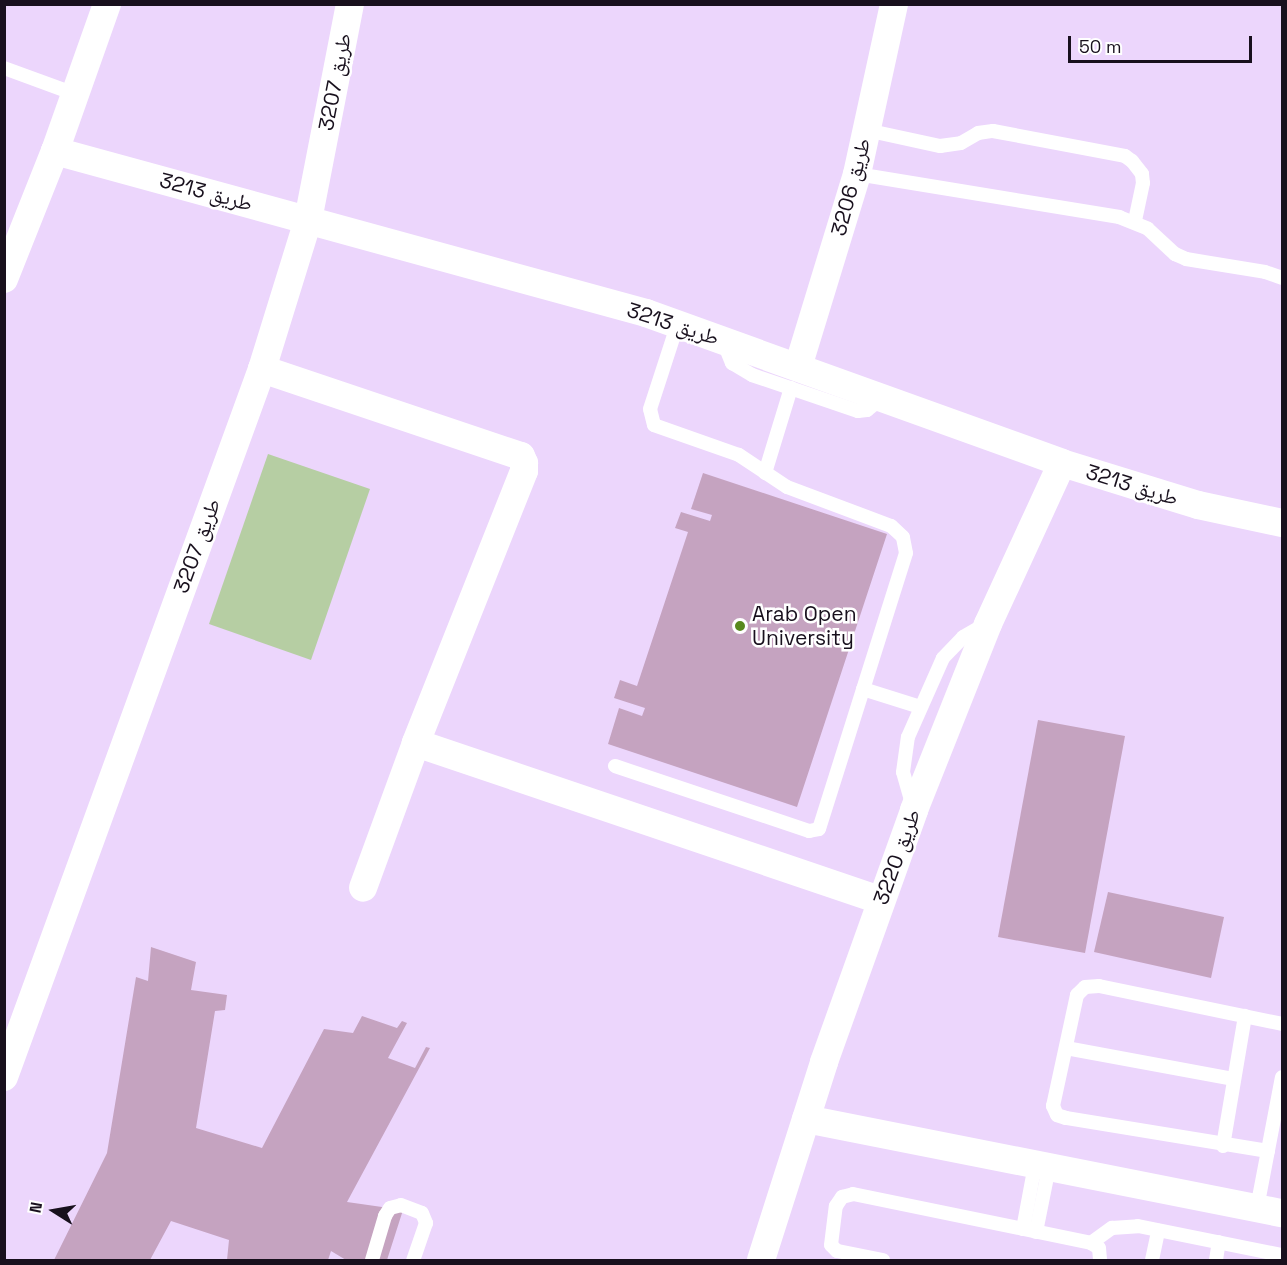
<!DOCTYPE html>
<html>
<head>
<meta charset="utf-8">
<style>
	body { margin:0 }
	#map { position:relative; width:1287px; height:1265px; overflow:hidden; background:#ecd6fc; font-family:"Space Grotesk","Noto Naskh Arabic",sans-serif }
	div>[style] { position:absolute }
	.green>* { inset:0; background:#b6cea3 }
	.building>* { inset:0; background:#c5a3c0 }
	.service>* { height:14px; margin:-7px; padding:0 7px; transform-origin:7px; border-radius:7px; background:#fff }
	.minor>* { height:28px; margin:-14px; padding:0 14px; transform-origin:14px; border-radius:14px; background:#fff }
	.dots>* { width:16px; height:16px; translate:-50% -50%; box-sizing:border-box; border:3px solid #fff; border-radius:50% }
	span { translate:-50% -50%; white-space:nowrap; text-align:center; line-height:1.15; -webkit-text-stroke:5px #fff; paint-order:stroke }
	.street-label { font-size:21px; color:#18101d }
	.poi-label { font-size:21px; color:#18101d }
	.left { translate:0 -50%; text-align:left }
	.frame { position:absolute; inset:0; border:6px solid #18101d; pointer-events:none }
	.north { position:absolute; left:24px; top:1181px; width:60px; height:60px; -webkit-text-stroke:4px #fff; paint-order:stroke; rotate:281deg; font-size:16px; font-weight:700; line-height:24px; text-align:center; color:#18101d }
	.north::after { content:''; display:block; margin:auto; width:21px; height:27px; background:#18101d; clip-path:polygon(50% 0,100% 100%,50% 72%,0 100%) }
	.scale { position:absolute; left:1068px; top:36px; width:184px; height:27px; box-sizing:border-box; border:3px solid #18101d; border-top:0; padding-left:8px; font-size:18px; line-height:21px; white-space:nowrap; color:#18101d; -webkit-text-stroke:4px #fff; paint-order:stroke }
</style>
</head>
<body>
<div id="map">
	<div class="green">
		<i style="clip-path:polygon(268px 454px,370px 489px,311px 660px,209px 624px)"></i>
	</div>
	<div class="building">
		<i style="clip-path:polygon(703px 473px,887px 534px,797px 807px,608px 744px,619px 708px,642px 716px,645px 708px,614px 698px,620px 680px,637px 686px,688px 532px,675px 528px,681px 512px,710px 521px,712px 515px,691px 509px)"></i>
		<i style="clip-path:polygon(1038px 720px,1125px 736px,1085px 953px,998px 937px)"></i>
		<i style="clip-path:polygon(1108px 892px,1224px 917px,1211px 978px,1094px 952px)"></i>
		<i style="clip-path:polygon(151px 947px,196px 962px,191px 990px,227px 995px,225px 1010px,215px 1011px,196px 1128px,262px 1148px,324px 1029px,353px 1033px,362px 1016px,397px 1028px,402px 1021px,407px 1023px,388px 1058px,415px 1068px,426px 1047px,430px 1048px,347px 1202px,403px 1210px,387px 1260px,346px 1260px,331px 1251px,328px 1260px,227px 1260px,229px 1240px,171px 1221px,150px 1260px,54px 1260px,107px 1153px,136px 977px,148px 981px)"></i>
	</div>
	<div class="service">
		<i style="left:4px;top:68px;width:76px;rotate:20.1deg"></i>
		<i style="left:866px;top:130px;width:76px;rotate:12.2deg"></i>
		<i style="left:940px;top:146px;width:21px;rotate:-8deg"></i>
		<i style="left:961px;top:143px;width:20px;rotate:-30deg"></i>
		<i style="left:978px;top:133px;width:15px;rotate:-8deg"></i>
		<i style="left:993px;top:131px;width:134px;rotate:10.7deg"></i>
		<i style="left:1125px;top:156px;width:9px;rotate:36deg"></i>
		<i style="left:1132px;top:161px;width:16px;rotate:52deg"></i>
		<i style="left:1142px;top:174px;width:9px;rotate:84deg"></i>
		<i style="left:1143px;top:183px;width:40px;rotate:102deg"></i>
		<i style="left:857px;top:174px;width:266px;rotate:9.3deg"></i>
		<i style="left:1119px;top:217px;width:31px;rotate:22deg"></i>
		<i style="left:1148px;top:229px;width:37px;rotate:43deg"></i>
		<i style="left:1175px;top:254px;width:12px;rotate:24deg"></i>
		<i style="left:1186px;top:259px;width:80px;rotate:9.3deg"></i>
		<i style="left:1265px;top:272px;width:18px;rotate:19deg"></i>
		<i style="left:723px;top:341px;width:24px;rotate:68deg"></i>
		<i style="left:732px;top:363px;width:23px;rotate:31deg"></i>
		<i style="left:752px;top:375px;width:112px;rotate:18.8deg"></i>
		<i style="left:858px;top:411px;width:9px;rotate:-6deg"></i>
		<i style="left:867px;top:410px;width:19px;rotate:-39deg"></i>
		<i style="left:765px;top:473px;width:89px;rotate:-73deg"></i>
		<i style="left:863px;top:689px;width:60px;rotate:17.5deg"></i>
		<i style="left:615px;top:766px;width:205px;rotate:18.5deg"></i>
		<i style="left:809px;top:831px;width:10px;rotate:-11deg"></i>
		<i style="left:819px;top:829px;width:289px;rotate:-72.5deg"></i>
		<i style="left:906px;top:553px;width:16px;rotate:-101deg"></i>
		<i style="left:903px;top:537px;width:16px;rotate:-137deg"></i>
		<i style="left:891px;top:526px;width:111px;rotate:-159.4deg"></i>
		<i style="left:787px;top:487px;width:58px;rotate:-146.3deg"></i>
		<i style="left:739px;top:455px;width:90px;rotate:-160.6deg"></i>
		<i style="left:654px;top:425px;width:16px;rotate:-104deg"></i>
		<i style="left:650px;top:409px;width:90px;rotate:-72deg"></i>
		<i style="left:913px;top:807px;width:36px;rotate:-106deg"></i>
		<i style="left:903px;top:772px;width:35px;rotate:-82deg"></i>
		<i style="left:908px;top:737px;width:86px;rotate:-66.1deg"></i>
		<i style="left:943px;top:658px;width:29px;rotate:-46deg"></i>
		<i style="left:963px;top:637px;width:24px;rotate:-30deg"></i>
		<i style="left:1066px;top:1048px;width:171px;rotate:10.5deg"></i>
		<i style="left:1223px;top:1146px;width:132px;rotate:-80.4deg"></i>
		<i style="left:1268px;top:1151px;width:205px;rotate:-170.7deg"></i>
		<i style="left:1066px;top:1118px;width:9px;rotate:-162deg"></i>
		<i style="left:1057px;top:1115px;width:10px;rotate:-114deg"></i>
		<i style="left:1053px;top:1106px;width:114px;rotate:-77.8deg"></i>
		<i style="left:1077px;top:995px;width:11px;rotate:-45deg"></i>
		<i style="left:1085px;top:987px;width:14px;rotate:-4deg"></i>
		<i style="left:1099px;top:986px;width:187px;rotate:11.7deg"></i>
		<i style="left:1257px;top:1208px;width:133px;rotate:-79.2deg"></i>
		<i style="left:1023px;top:1229px;width:65px;rotate:-79.4deg"></i>
		<i style="left:1036px;top:1232px;width:66px;rotate:-78.7deg"></i>
		<i style="left:1091px;top:1243px;width:26px;rotate:-36deg"></i>
		<i style="left:1112px;top:1228px;width:26px;rotate:-4deg"></i>
		<i style="left:1138px;top:1226px;width:147px;rotate:11.4deg"></i>
		<i style="left:372px;top:1260px;width:46px;rotate:-73.5deg"></i>
		<i style="left:385px;top:1216px;width:9px;rotate:-58deg"></i>
		<i style="left:390px;top:1208px;width:11px;rotate:-15deg"></i>
		<i style="left:401px;top:1205px;width:22px;rotate:21deg"></i>
		<i style="left:422px;top:1213px;width:11px;rotate:68deg"></i>
		<i style="left:426px;top:1223px;width:39px;rotate:109deg"></i>
		<i style="left:883px;top:1260px;width:47px;rotate:-168.9deg"></i>
		<i style="left:837px;top:1251px;width:8px;rotate:-135deg"></i>
		<i style="left:831px;top:1245px;width:39px;rotate:-83deg"></i>
		<i style="left:836px;top:1206px;width:11px;rotate:-56deg"></i>
		<i style="left:842px;top:1197px;width:11px;rotate:-15deg"></i>
		<i style="left:853px;top:1194px;width:243px;rotate:11.6deg"></i>
		<i style="left:1091px;top:1243px;width:9px;rotate:32deg"></i>
		<i style="left:1099px;top:1248px;width:12px;rotate:85deg"></i>
		<i style="left:1152px;top:1260px;width:30px;rotate:-78deg"></i>
		<i style="left:1216px;top:1260px;width:18px;rotate:-81deg"></i>
	</div>
	<div class="minor">
		<i style="left:55px;top:151px;width:613px;rotate:15.33deg"></i>
		<i style="left:646px;top:313px;width:442px;rotate:19.8deg"></i>
		<i style="left:1062px;top:463px;width:142px;rotate:17.2deg"></i>
		<i style="left:1198px;top:505px;width:86px;rotate:12.1deg"></i>
		<i style="left:4px;top:279px;width:138px;rotate:-68.3deg"></i>
		<i style="left:55px;top:151px;width:156px;rotate:-70.5deg"></i>
		<i style="left:798px;top:367px;width:202px;rotate:-73deg"></i>
		<i style="left:857px;top:174px;width:174px;rotate:-77.7deg"></i>
		<i style="left:262px;top:369px;width:273px;rotate:18.6deg"></i>
		<i style="left:521px;top:456px;width:8px;rotate:67deg"></i>
		<i style="left:524px;top:463px;width:8px;rotate:90deg"></i>
		<i style="left:524px;top:471px;width:293px;rotate:111.7deg"></i>
		<i style="left:416px;top:743px;width:154px;rotate:110.1deg"></i>
		<i style="left:416px;top:743px;width:491px;rotate:18.7deg"></i>
		<i style="left:4px;top:1077px;width:754px;rotate:-69.98deg"></i>
		<i style="left:262px;top:369px;width:156px;rotate:-72.8deg"></i>
		<i style="left:308px;top:220px;width:220px;rotate:-79deg"></i>
		<i style="left:806px;top:1119px;width:485px;rotate:11.2deg"></i>
		<i style="left:761px;top:1260px;width:208px;rotate:-72.3deg"></i>
		<i style="left:824px;top:1062px;width:268px;rotate:-70.3deg"></i>
		<i style="left:914px;top:810px;width:200px;rotate:-68.3deg"></i>
		<i style="left:988px;top:624px;width:177px;rotate:-65.3deg"></i>
	</div>
	<div class="dots">
		<i style="left:740px;top:626px;background:#58891e"></i>
	</div>
	<div class="street-label">
		<span style="left:335px;top:82px;rotate:-79deg">طريق 3207</span>
		<span style="left:851px;top:187px;rotate:-75deg">طريق 3206</span>
		<span style="left:206px;top:192px;rotate:15deg">طريق 3213</span>
		<span style="left:673px;top:324px;rotate:18deg">طريق 3213</span>
		<span style="left:1132px;top:485px;rotate:17deg">طريق 3213</span>
		<span style="left:197px;top:546px;rotate:-70deg">طريق 3207</span>
		<span style="left:897px;top:857px;rotate:-70deg">طريق 3220</span>
	</div>
	<div class="poi-label">
		<span class="left" style="left:752px;top:626px">Arab Open<br>University</span>
	</div>
	<div class="frame"></div>
	<div class="north">N</div>
	<div class="scale">50 m</div>
</div>
</body>
</html>
